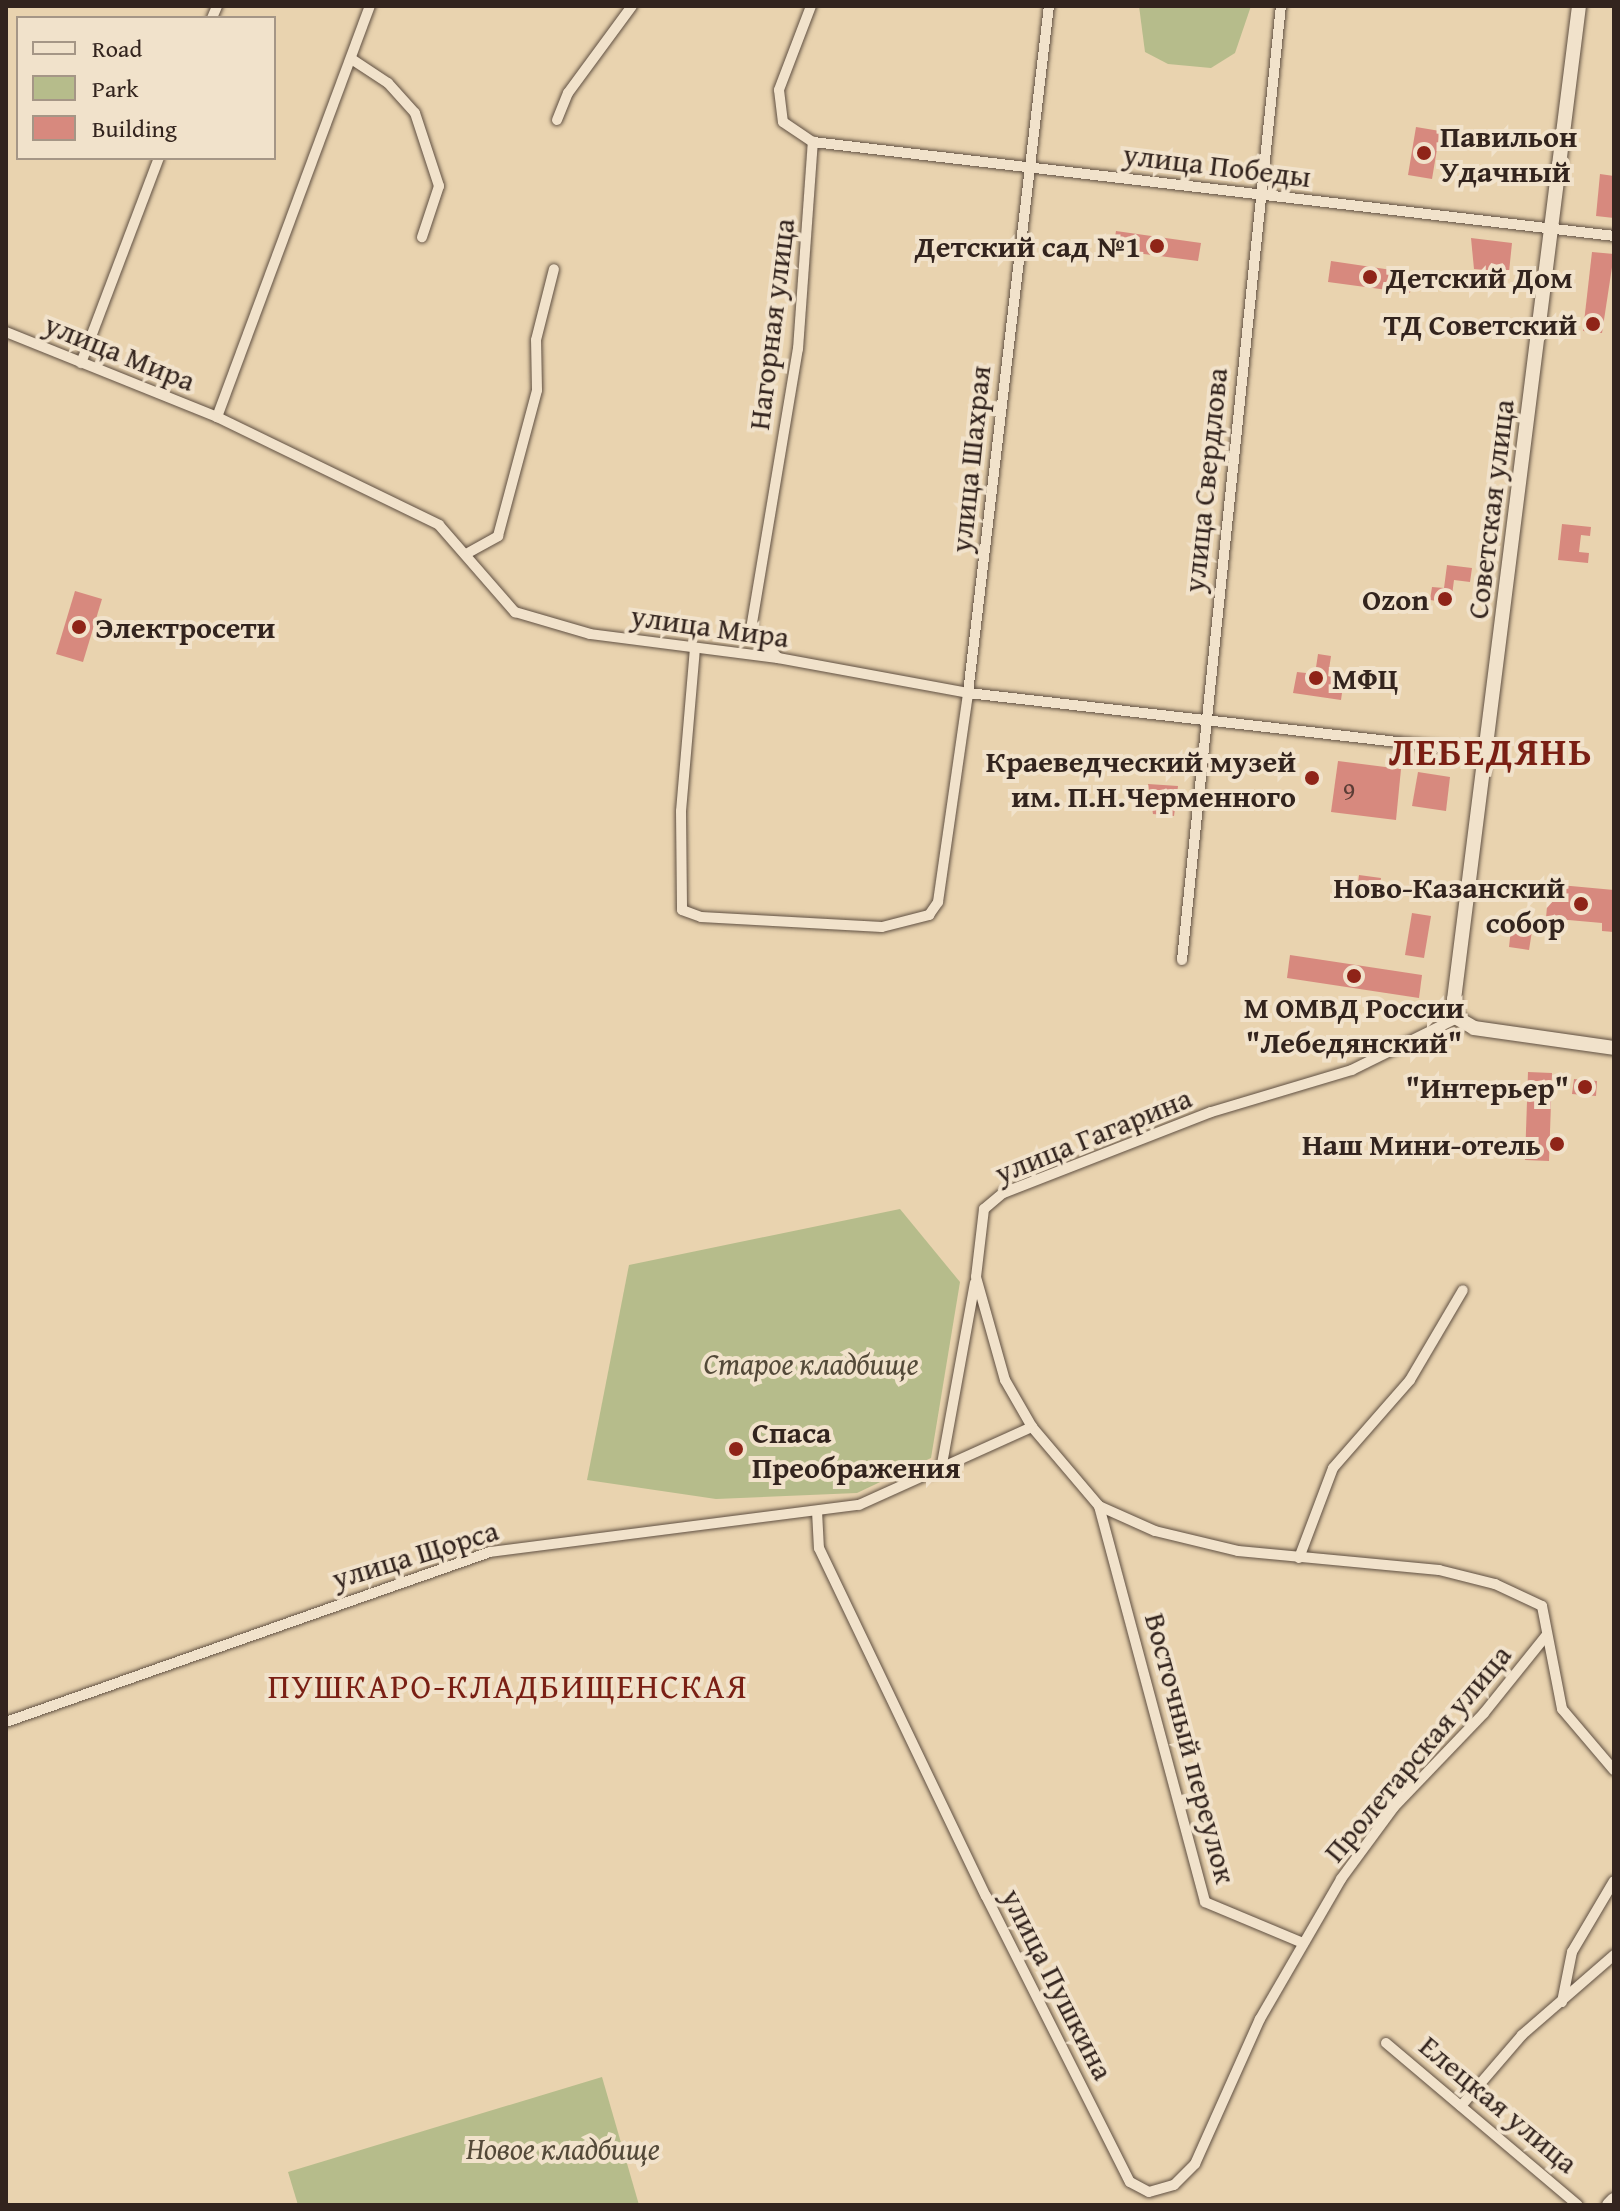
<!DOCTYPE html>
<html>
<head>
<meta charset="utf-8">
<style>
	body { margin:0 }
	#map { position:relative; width:1620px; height:2211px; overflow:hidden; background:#e9d3af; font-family:"Gentium Book Plus",serif }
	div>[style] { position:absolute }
	.green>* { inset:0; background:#b6bc8b }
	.building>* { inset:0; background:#d7897e }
	.roads { filter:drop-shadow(0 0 2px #605042) drop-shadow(0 0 2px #605042) }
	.minor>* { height:10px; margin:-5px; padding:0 5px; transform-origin:5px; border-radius:5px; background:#f1e2cb }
	.secondary>* { height:14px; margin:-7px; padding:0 7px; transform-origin:7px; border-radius:7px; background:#f1e2cb }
	.dots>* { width:22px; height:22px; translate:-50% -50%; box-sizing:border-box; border:4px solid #f1e2cb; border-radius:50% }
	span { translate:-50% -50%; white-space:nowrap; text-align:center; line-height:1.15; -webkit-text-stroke:8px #f1e2cb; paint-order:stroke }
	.number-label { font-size:26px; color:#5c3d36 }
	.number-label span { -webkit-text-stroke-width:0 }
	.poi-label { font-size:30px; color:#33241e; font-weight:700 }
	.left { translate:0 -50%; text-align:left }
	.right { translate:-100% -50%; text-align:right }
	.street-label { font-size:30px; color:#33241e }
	.park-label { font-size:30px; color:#544a39; font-style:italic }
	.quarter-label { font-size:34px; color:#7a1f14; letter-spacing:2px }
	.district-label { font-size:38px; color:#7a1f14; font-weight:700; letter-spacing:2px }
	.frame { position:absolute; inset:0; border:8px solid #33241e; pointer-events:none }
	.legend { position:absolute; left:16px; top:16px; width:260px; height:144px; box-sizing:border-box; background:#f1e2cb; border:2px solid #a59686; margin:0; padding:10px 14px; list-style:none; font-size:24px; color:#33241e }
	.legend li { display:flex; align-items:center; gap:16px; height:40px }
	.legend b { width:40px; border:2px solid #a59686 }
</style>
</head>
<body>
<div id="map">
	<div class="green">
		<i style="clip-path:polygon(1139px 6px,1251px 6px,1235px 53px,1211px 68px,1168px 64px,1145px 52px)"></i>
		<i style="clip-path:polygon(900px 1209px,960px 1282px,931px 1458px,857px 1493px,716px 1499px,587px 1480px,629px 1265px)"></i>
		<i style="clip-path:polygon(602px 2077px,639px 2205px,298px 2205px,288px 2172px)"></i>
	</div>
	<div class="building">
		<i style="clip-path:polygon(1416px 127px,1440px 131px,1432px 179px,1408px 175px)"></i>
		<i style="clip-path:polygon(1600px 174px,1614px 176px,1614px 218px,1596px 216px)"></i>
		<i style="clip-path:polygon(1116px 231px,1201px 243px,1198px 261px,1113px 250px)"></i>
		<i style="clip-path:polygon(1471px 238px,1512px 243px,1509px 272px,1474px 269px)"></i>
		<i style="clip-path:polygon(1592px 252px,1614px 254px,1602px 333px,1583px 331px)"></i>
		<i style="clip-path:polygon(1331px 261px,1412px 273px,1410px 293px,1328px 282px)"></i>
		<i style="clip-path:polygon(1562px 524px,1591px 527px,1590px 536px,1581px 535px,1579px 552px,1589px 553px,1588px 563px,1558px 560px)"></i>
		<i style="clip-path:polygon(1447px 565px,1472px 568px,1470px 582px,1454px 580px,1451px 603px,1430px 600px,1432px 587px,1444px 588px)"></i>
		<i style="clip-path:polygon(75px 591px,102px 599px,83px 662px,56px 654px)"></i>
		<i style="clip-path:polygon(1318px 654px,1331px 656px,1328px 676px,1344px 679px,1341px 700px,1293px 693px,1297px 672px,1315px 674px)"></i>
		<i style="clip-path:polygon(1338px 761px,1401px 769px,1396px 820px,1331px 812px)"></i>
		<i style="clip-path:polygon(1418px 772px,1450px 777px,1446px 811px,1412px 806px)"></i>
		<i style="clip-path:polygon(1148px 784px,1178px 786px,1174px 816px,1153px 814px)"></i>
		<i style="clip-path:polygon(1359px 875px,1381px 878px,1377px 902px,1356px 899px)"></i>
		<i style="clip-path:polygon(1549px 884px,1614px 890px,1614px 932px,1602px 931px,1602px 923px,1546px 918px)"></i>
		<i style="clip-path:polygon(1412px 913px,1431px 916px,1424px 958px,1405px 955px)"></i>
		<i style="clip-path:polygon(1511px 929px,1532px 931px,1529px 950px,1509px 947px)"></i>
		<i style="clip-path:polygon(1290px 955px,1422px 975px,1419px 998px,1287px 978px)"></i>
		<i style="clip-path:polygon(1528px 1072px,1552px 1073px,1549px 1161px,1525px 1160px)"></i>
		<i style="clip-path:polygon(1574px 1079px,1597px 1081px,1596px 1096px,1572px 1094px)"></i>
	</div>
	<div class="roads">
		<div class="minor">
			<i style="left:811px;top:6px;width:90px;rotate:110.9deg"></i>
			<i style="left:779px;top:90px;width:32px;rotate:83deg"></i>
			<i style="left:783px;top:122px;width:36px;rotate:34deg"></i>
			<i style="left:813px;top:142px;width:806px;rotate:6.69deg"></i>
			<i style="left:212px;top:18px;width:13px;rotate:-67deg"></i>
			<i style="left:353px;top:60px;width:42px;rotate:33.3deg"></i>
			<i style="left:388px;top:83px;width:40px;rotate:48deg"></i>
			<i style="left:415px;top:113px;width:77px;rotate:71.8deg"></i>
			<i style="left:439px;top:186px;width:54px;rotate:108.4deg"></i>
			<i style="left:557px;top:120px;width:29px;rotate:-68deg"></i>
			<i style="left:568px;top:93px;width:108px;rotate:-53.7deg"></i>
			<i style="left:6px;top:332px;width:227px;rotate:21.9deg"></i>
			<i style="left:217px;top:417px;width:247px;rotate:25.9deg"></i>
			<i style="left:439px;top:525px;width:116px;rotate:48.9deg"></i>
			<i style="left:515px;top:612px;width:78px;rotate:16.3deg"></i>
			<i style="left:590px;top:634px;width:190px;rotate:7.3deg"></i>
			<i style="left:778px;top:658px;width:193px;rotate:10.4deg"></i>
			<i style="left:968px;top:693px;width:520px;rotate:6.51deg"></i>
			<i style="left:81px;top:363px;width:219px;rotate:-69.2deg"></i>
			<i style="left:217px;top:417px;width:439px;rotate:-69.6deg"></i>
			<i style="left:466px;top:554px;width:37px;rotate:-29deg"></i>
			<i style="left:498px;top:536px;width:151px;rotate:-75deg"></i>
			<i style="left:537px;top:390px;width:50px;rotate:-91.1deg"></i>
			<i style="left:536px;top:340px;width:73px;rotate:-75.8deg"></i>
			<i style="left:695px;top:648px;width:164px;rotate:94.9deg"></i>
			<i style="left:681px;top:811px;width:99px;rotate:89.4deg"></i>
			<i style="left:682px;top:910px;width:20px;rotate:20deg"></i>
			<i style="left:701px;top:917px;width:181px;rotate:3.2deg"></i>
			<i style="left:882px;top:927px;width:49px;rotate:-14.3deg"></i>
			<i style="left:929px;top:915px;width:16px;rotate:-55deg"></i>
			<i style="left:938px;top:902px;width:211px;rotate:-81.8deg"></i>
			<i style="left:968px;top:693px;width:692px;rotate:-83.28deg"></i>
			<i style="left:778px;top:658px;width:40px;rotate:-133deg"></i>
			<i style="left:751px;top:629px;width:284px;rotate:-80.5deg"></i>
			<i style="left:798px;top:349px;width:208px;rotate:-85.9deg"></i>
			<i style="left:1182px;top:960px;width:959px;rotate:-84.08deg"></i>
			<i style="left:1457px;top:1018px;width:117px;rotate:153.7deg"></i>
			<i style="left:1352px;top:1070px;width:147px;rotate:163.4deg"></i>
			<i style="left:1211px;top:1112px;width:223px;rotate:158.7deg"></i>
			<i style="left:1003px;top:1193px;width:25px;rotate:140deg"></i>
			<i style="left:984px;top:1209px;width:68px;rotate:96.7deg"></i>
			<i style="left:976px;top:1277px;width:107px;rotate:74.3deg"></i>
			<i style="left:1005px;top:1380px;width:54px;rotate:60.1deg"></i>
			<i style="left:1032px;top:1427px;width:104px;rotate:49.7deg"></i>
			<i style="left:1099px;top:1506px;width:61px;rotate:24.1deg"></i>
			<i style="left:1155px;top:1531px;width:85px;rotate:13.5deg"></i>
			<i style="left:1238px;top:1551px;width:202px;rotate:5.4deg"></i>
			<i style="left:1439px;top:1570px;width:58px;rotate:14deg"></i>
			<i style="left:1495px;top:1584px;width:52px;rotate:25.1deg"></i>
			<i style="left:1542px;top:1606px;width:105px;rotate:79deg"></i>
			<i style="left:1562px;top:1709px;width:80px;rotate:49.6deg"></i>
			<i style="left:942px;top:1464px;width:184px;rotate:-79.7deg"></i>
			<i style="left:1099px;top:1506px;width:410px;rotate:75deg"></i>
			<i style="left:1205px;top:1902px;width:106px;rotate:22.7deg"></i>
			<i style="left:817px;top:1511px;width:37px;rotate:87deg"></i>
			<i style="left:819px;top:1548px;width:386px;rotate:64.4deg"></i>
			<i style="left:986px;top:1896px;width:320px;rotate:63.3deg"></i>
			<i style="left:1130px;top:2182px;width:21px;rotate:28deg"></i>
			<i style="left:1149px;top:2192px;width:26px;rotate:-16deg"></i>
			<i style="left:1174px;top:2185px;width:30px;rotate:-45deg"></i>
			<i style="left:1195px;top:2164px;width:159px;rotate:-65.9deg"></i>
			<i style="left:1260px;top:2019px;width:162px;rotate:-59.9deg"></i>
			<i style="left:1341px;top:1879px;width:89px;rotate:-53.6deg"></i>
			<i style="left:1394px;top:1807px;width:130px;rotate:-46.2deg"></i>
			<i style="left:1484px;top:1713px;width:99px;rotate:-51.2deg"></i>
			<i style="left:1299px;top:1558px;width:96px;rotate:-69.3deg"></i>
			<i style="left:1333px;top:1468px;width:117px;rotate:-48.8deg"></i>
			<i style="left:1410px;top:1380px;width:104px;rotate:-59.5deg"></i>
			<i style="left:6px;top:1722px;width:513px;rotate:-19.35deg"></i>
			<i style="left:490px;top:1552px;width:372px;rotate:-7.3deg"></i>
			<i style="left:859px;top:1505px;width:190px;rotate:-24.3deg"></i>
			<i style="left:1562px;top:2002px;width:51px;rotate:-78.7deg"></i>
			<i style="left:1572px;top:1952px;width:82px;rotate:-59.4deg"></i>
			<i style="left:1386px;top:2043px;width:251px;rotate:40.2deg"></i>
			<i style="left:1461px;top:2106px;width:94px;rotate:-49.3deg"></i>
			<i style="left:1522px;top:2035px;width:122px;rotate:-41deg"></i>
		</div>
		<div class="secondary">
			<i style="left:1579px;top:6px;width:1001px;rotate:97.17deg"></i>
			<i style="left:1454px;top:999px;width:19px;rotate:81deg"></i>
			<i style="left:1457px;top:1018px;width:20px;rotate:30deg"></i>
			<i style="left:1474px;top:1028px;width:141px;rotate:8.1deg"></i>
			<i style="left:1609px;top:2205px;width:7px;rotate:-45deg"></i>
		</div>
	</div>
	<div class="dots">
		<i style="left:1424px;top:153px;background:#8f2418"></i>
		<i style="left:1157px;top:246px;background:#8f2418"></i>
		<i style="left:1370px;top:277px;background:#8f2418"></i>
		<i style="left:1593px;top:324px;background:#8f2418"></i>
		<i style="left:1445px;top:599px;background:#8f2418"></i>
		<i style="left:79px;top:627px;background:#8f2418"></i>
		<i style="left:1316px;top:678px;background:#8f2418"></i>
		<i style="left:1312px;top:778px;background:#8f2418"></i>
		<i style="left:1581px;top:904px;background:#8f2418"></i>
		<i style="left:1354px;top:976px;background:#8f2418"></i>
		<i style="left:1585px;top:1087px;background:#8f2418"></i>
		<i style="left:1557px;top:1144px;background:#8f2418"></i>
		<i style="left:736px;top:1449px;background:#8f2418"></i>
	</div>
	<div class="number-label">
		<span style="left:1349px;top:791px">9</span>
	</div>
	<div class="poi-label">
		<span class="left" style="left:1440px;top:153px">Павильон<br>Удачный</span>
		<span class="right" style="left:1141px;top:246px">Детский сад №1</span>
		<span class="left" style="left:1386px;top:277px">Детский Дом</span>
		<span class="right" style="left:1577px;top:324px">ТД Советский</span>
		<span class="right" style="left:1429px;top:599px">Ozon</span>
		<span class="left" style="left:95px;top:627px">Электросети</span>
		<span class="left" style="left:1332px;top:678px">МФЦ</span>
		<span class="right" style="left:1296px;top:778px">Краеведческий музей<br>им. П.Н.Черменного</span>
		<span class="right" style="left:1565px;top:904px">Ново-Казанский<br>собор</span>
		<span style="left:1354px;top:1024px">М ОМВД России<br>"Лебедянский"</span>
		<span class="right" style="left:1569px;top:1087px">"Интерьер"</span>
		<span class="right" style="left:1541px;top:1144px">Наш Мини-отель</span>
		<span class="left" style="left:752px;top:1449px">Спаса<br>Преображения</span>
	</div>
	<div class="street-label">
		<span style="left:1217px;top:165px;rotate:7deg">улица Победы</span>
		<span style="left:771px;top:324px;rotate:-83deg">Нагорная улица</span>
		<span style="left:120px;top:352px;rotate:22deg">улица Мира</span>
		<span style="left:970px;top:459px;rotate:-84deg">улица Шахрая</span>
		<span style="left:1205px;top:480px;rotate:-84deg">улица Свердлова</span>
		<span style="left:1490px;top:509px;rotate:-83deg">Советская улица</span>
		<span style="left:710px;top:626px;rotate:8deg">улица Мира</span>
		<span style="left:1093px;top:1135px;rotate:-22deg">улица Гагарина</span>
		<span style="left:415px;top:1554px;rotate:-17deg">улица Щорса</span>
		<span style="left:1191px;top:1748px;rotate:75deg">Восточный переулок</span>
		<span style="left:1417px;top:1753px;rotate:-50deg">Пролетарская улица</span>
		<span style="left:1058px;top:1984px;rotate:63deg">улица Пушкина</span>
		<span style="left:1499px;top:2104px;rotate:40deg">Елецкая улица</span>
	</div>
	<div class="park-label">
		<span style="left:811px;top:1363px">Старое кладбище</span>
		<span style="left:563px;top:2148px">Новое кладбище</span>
	</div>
	<div class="quarter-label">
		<span style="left:508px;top:1686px">ПУШКАРО-КЛАДБИЩЕНСКАЯ</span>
	</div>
	<div class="district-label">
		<span style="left:1491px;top:752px">ЛЕБЕДЯНЬ</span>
	</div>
	<div class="frame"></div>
	<ul class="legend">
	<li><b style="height:10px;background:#f1e2cb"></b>Road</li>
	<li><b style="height:22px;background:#b6bc8b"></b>Park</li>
	<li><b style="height:22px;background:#d7897e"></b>Building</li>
	</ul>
</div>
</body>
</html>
